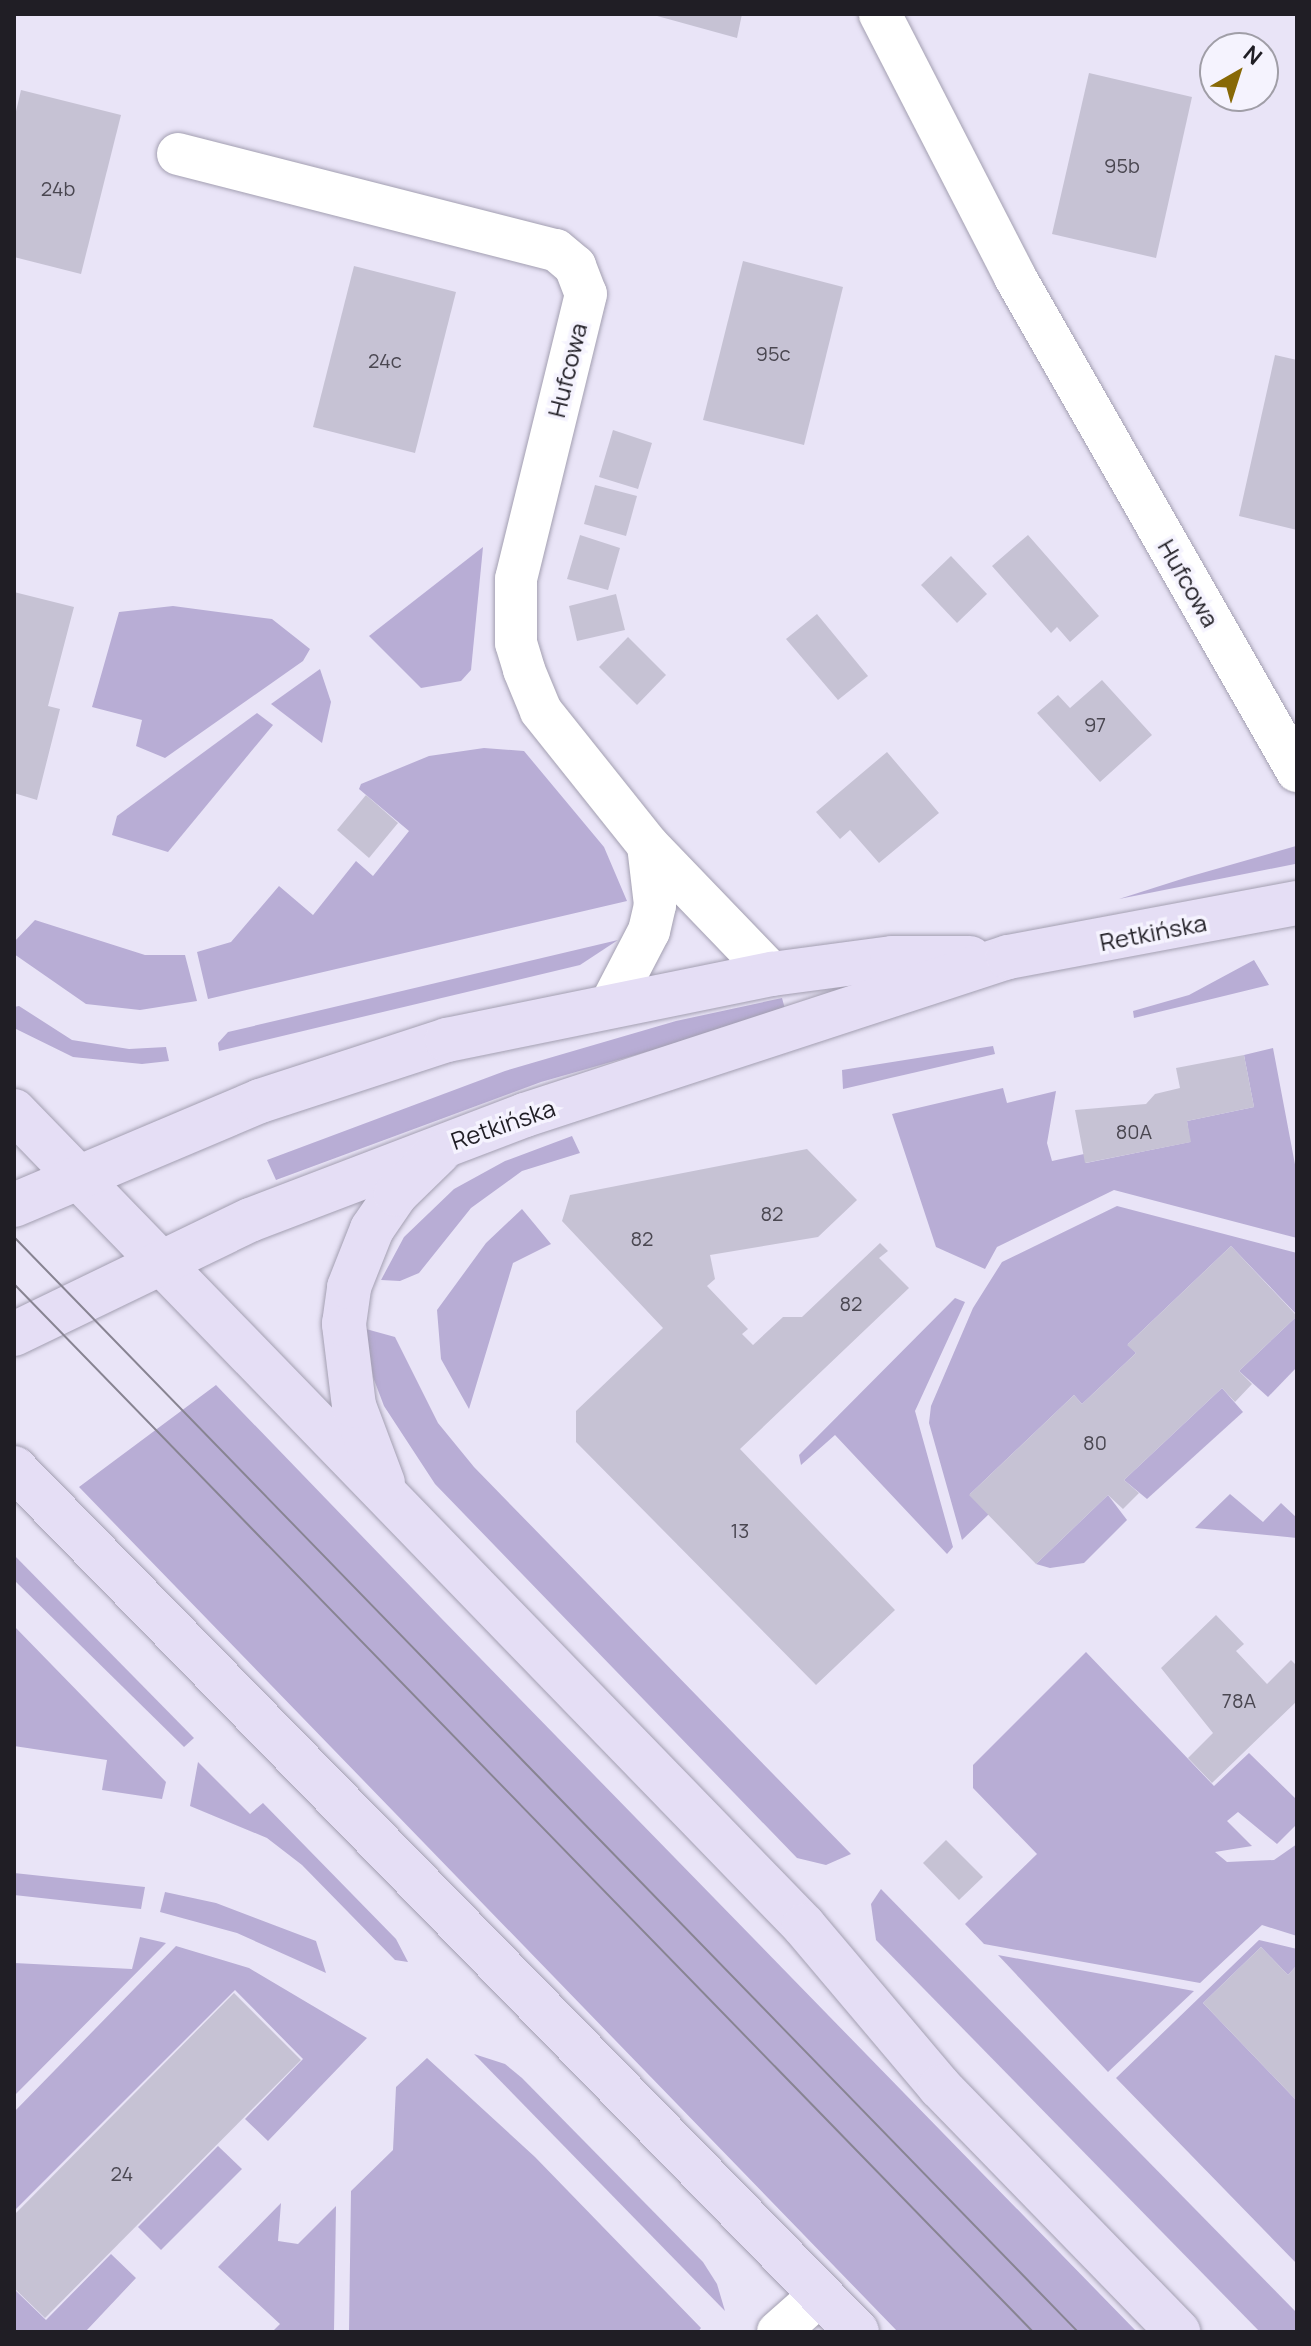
<!DOCTYPE html>
<html>
<head>
<meta charset="utf-8">
<style>
	body { margin:0 }
	#map { position:relative; width:1311px; height:2346px; overflow:hidden; background:#e9e4f7; font-family:Manrope,sans-serif }
	div>[style] { position:absolute }
	.green>* { inset:0; background:#b8add5 }
	.building>* { inset:0; background:#c6c2d4 }
	.roads { filter:drop-shadow(0 0 2px #a39fb1) drop-shadow(0 0 2px #a39fb1) }
	.street>* { height:42px; margin:-21px; padding:0 21px; transform-origin:21px; border-radius:21px; background:#fff }
	.secondary>* { height:44px; margin:-22px; padding:0 22px; transform-origin:22px; border-radius:22px; background:#e5def5 }
	.tram>* { height:2px; margin:-1px; padding:0 1px; transform-origin:1px; border-radius:1px; background:#888492 }
	span { translate:-50% -50%; white-space:nowrap; text-align:center; line-height:1.15; -webkit-text-stroke:7px #f5f3fe; paint-order:stroke }
	.number-label { font-size:20px; color:#4a4751 }
	.number-label span { -webkit-text-stroke-width:0 }
	.street-label { font-size:24px; color:#201e25 }
	.frame { position:absolute; inset:0; border:16px solid #201e25; pointer-events:none }
	.north { position:absolute; left:1199px; top:32px; width:80px; height:80px; box-sizing:border-box; background:#f5f3fe; border:2px solid #a09ea7; border-radius:50%; rotate:39deg; font-size:22px; font-weight:700; line-height:32px; text-align:center; color:#201e25 }
	.north::after { content:''; display:block; margin:auto; width:28px; height:36px; background:#886906; clip-path:polygon(50% 0,100% 100%,50% 72%,0 100%) }
</style>
</head>
<body>
<div id="map">
	<div class="green">
		<i style="clip-path:polygon(483px 547px,471px 670px,461px 681px,421px 688px,369px 636px)"></i>
		<i style="clip-path:polygon(173px 606px,272px 619px,310px 649px,303px 661px,165px 758px,136px 746px,142px 720px,92px 707px,119px 612px)"></i>
		<i style="clip-path:polygon(320px 669px,331px 702px,322px 743px,271px 704px)"></i>
		<i style="clip-path:polygon(257px 713px,273px 725px,168px 852px,112px 835px,117px 816px)"></i>
		<i style="clip-path:polygon(484px 748px,524px 751px,604px 847px,627px 901px,208px 999px,197px 952px,231px 942px,279px 886px,313px 915px,356px 861px,373px 876px,409px 831px,359px 789px,361px 784px,429px 756px)"></i>
		<i style="clip-path:polygon(1296px 846px,1295px 864px,1119px 899px,1188px 877px)"></i>
		<i style="clip-path:polygon(35px 920px,145px 955px,185px 955px,197px 1001px,140px 1010px,86px 1004px,14px 954px,14px 942px)"></i>
		<i style="clip-path:polygon(618px 940px,580px 965px,219px 1051px,218px 1043px,228px 1032px)"></i>
		<i style="clip-path:polygon(1254px 960px,1269px 985px,1134px 1018px,1133px 1011px,1189px 995px)"></i>
		<i style="clip-path:polygon(782px 998px,785px 1009px,744px 1024px,541px 1082px,276px 1180px,267px 1160px,505px 1071px,676px 1021px)"></i>
		<i style="clip-path:polygon(19px 1006px,72px 1040px,129px 1049px,166px 1047px,169px 1061px,142px 1064px,73px 1057px,14px 1028px,14px 1007px)"></i>
		<i style="clip-path:polygon(993px 1046px,995px 1054px,843px 1089px,842px 1070px)"></i>
		<i style="clip-path:polygon(1273px 1048px,1297px 1175px,1297px 1238px,1114px 1190px,997px 1247px,985px 1269px,936px 1247px,892px 1114px,1003px 1088px,1007px 1103px,1056px 1091px,1047px 1143px,1052px 1161px,1084px 1154px,1086px 1163px,1190px 1142px,1187px 1121px,1254px 1107px,1244px 1055px)"></i>
		<i style="clip-path:polygon(572px 1136px,580px 1153px,522px 1171px,471px 1208px,419px 1273px,400px 1281px,381px 1280px,404px 1237px,454px 1189px,505px 1161px)"></i>
		<i style="clip-path:polygon(1117px 1206px,1297px 1253px,1297px 1315px,1231px 1246px,1128px 1344px,1136px 1353px,1082px 1404px,1074px 1395px,970px 1494px,989px 1514px,962px 1540px,929px 1423px,931px 1406px,973px 1308px,1002px 1262px)"></i>
		<i style="clip-path:polygon(522px 1209px,551px 1244px,513px 1263px,469px 1409px,441px 1359px,437px 1310px,486px 1243px)"></i>
		<i style="clip-path:polygon(955px 1298px,965px 1302px,915px 1411px,953px 1547px,947px 1554px,835px 1435px,801px 1465px,799px 1455px)"></i>
		<i style="clip-path:polygon(1297px 1316px,1297px 1367px,1268px 1397px,1239px 1371px)"></i>
		<i style="clip-path:polygon(366px 1329px,395px 1337px,438px 1423px,474px 1467px,851px 1854px,826px 1865px,797px 1858px,435px 1484px,384px 1406px,373px 1377px)"></i>
		<i style="clip-path:polygon(216px 1385px,441px 1618px,1137px 2332px,898px 2332px,79px 1487px)"></i>
		<i style="clip-path:polygon(1222px 1388px,1243px 1412px,1147px 1499px,1124px 1480px)"></i>
		<i style="clip-path:polygon(1230px 1494px,1263px 1522px,1281px 1503px,1297px 1518px,1297px 1538px,1195px 1528px)"></i>
		<i style="clip-path:polygon(1108px 1495px,1127px 1520px,1084px 1563px,1050px 1568px,1036px 1564px)"></i>
		<i style="clip-path:polygon(14px 1555px,194px 1738px,184px 1747px,14px 1580px)"></i>
		<i style="clip-path:polygon(14px 1626px,166px 1782px,162px 1799px,102px 1790px,107px 1760px,14px 1746px)"></i>
		<i style="clip-path:polygon(1086px 1652px,1214px 1786px,1249px 1753px,1297px 1800px,1297px 1824px,1277px 1844px,1238px 1812px,1227px 1821px,1252px 1846px,1215px 1852px,1227px 1862px,1274px 1860px,1297px 1844px,1297px 1936px,1262px 1925px,1200px 1983px,984px 1944px,965px 1924px,1037px 1854px,973px 1788px,973px 1765px)"></i>
		<i style="clip-path:polygon(198px 1762px,250px 1814px,263px 1803px,396px 1939px,408px 1962px,395px 1960px,302px 1865px,267px 1838px,190px 1806px)"></i>
		<i style="clip-path:polygon(14px 1873px,145px 1887px,141px 1909px,14px 1895px)"></i>
		<i style="clip-path:polygon(881px 1889px,1297px 2313px,1297px 2332px,1260px 2332px,876px 1940px,871px 1904px)"></i>
		<i style="clip-path:polygon(165px 1892px,216px 1903px,316px 1941px,326px 1973px,237px 1933px,160px 1912px)"></i>
		<i style="clip-path:polygon(140px 1937px,166px 1943px,14px 2096px,14px 1963px,132px 1969px)"></i>
		<i style="clip-path:polygon(1259px 1940px,1297px 1949px,1297px 1965px,1288px 1975px,1261px 1947px,1203px 2003px,1297px 2101px,1297px 2264px,1116px 2078px)"></i>
		<i style="clip-path:polygon(176px 1946px,249px 1968px,367px 2038px,268px 2141px,245px 2119px,303px 2059px,235px 1990px,14px 2211px,14px 2112px)"></i>
		<i style="clip-path:polygon(998px 1955px,1194px 1991px,1108px 2072px)"></i>
		<i style="clip-path:polygon(474px 2054px,505px 2064px,522px 2078px,703px 2262px,717px 2284px,725px 2311px)"></i>
		<i style="clip-path:polygon(427px 2058px,535px 2157px,701px 2328px,698px 2332px,349px 2332px,351px 2191px,393px 2150px,396px 2087px)"></i>
		<i style="clip-path:polygon(218px 2146px,242px 2169px,161px 2250px,138px 2227px)"></i>
		<i style="clip-path:polygon(281px 2203px,278px 2241px,298px 2244px,336px 2206px,334px 2332px,272px 2332px,280px 2324px,218px 2267px)"></i>
		<i style="clip-path:polygon(111px 2254px,136px 2278px,87px 2330px,14px 2332px,14px 2289px,46px 2320px)"></i>
	</div>
	<div class="building">
		<i style="clip-path:polygon(650px 14px,742px 14px,737px 38px)"></i>
		<i style="clip-path:polygon(1089px 73px,1192px 97px,1156px 258px,1052px 234px)"></i>
		<i style="clip-path:polygon(21px 90px,121px 115px,81px 274px,14px 257px,14px 120px)"></i>
		<i style="clip-path:polygon(743px 261px,843px 287px,804px 445px,703px 420px)"></i>
		<i style="clip-path:polygon(354px 266px,456px 292px,415px 453px,313px 427px)"></i>
		<i style="clip-path:polygon(1275px 355px,1297px 360px,1297px 530px,1239px 516px)"></i>
		<i style="clip-path:polygon(613px 430px,652px 443px,638px 489px,599px 477px)"></i>
		<i style="clip-path:polygon(595px 485px,637px 496px,626px 536px,584px 524px)"></i>
		<i style="clip-path:polygon(580px 535px,620px 548px,608px 590px,567px 579px)"></i>
		<i style="clip-path:polygon(1028px 535px,1099px 616px,1070px 642px,1057px 627px,1051px 633px,992px 566px)"></i>
		<i style="clip-path:polygon(951px 556px,987px 594px,957px 623px,921px 585px)"></i>
		<i style="clip-path:polygon(14px 592px,74px 607px,48px 706px,60px 709px,37px 800px,14px 793px)"></i>
		<i style="clip-path:polygon(616px 594px,625px 630px,577px 641px,569px 606px)"></i>
		<i style="clip-path:polygon(817px 614px,868px 676px,838px 700px,786px 639px)"></i>
		<i style="clip-path:polygon(628px 637px,666px 675px,637px 705px,599px 667px)"></i>
		<i style="clip-path:polygon(1102px 680px,1152px 735px,1100px 782px,1037px 713px,1058px 695px,1070px 708px)"></i>
		<i style="clip-path:polygon(887px 752px,939px 813px,879px 863px,850px 830px,840px 839px,816px 812px)"></i>
		<i style="clip-path:polygon(366px 795px,398px 823px,369px 858px,337px 830px)"></i>
		<i style="clip-path:polygon(1244px 1055px,1254px 1107px,1187px 1121px,1191px 1142px,1085px 1163px,1075px 1110px,1146px 1104px,1155px 1094px,1180px 1088px,1176px 1068px)"></i>
		<i style="clip-path:polygon(807px 1149px,857px 1200px,818px 1237px,710px 1255px,715px 1279px,707px 1286px,748px 1329px,742px 1334px,753px 1345px,783px 1317px,802px 1317px,880px 1243px,888px 1251px,879px 1258px,909px 1288px,740px 1449px,895px 1610px,816px 1685px,576px 1442px,576px 1411px,663px 1328px,562px 1221px,570px 1195px)"></i>
		<i style="clip-path:polygon(1231px 1246px,1297px 1316px,1239px 1371px,1252px 1384px,1235px 1402px,1222px 1388px,1124px 1480px,1139px 1493px,1123px 1509px,1108px 1495px,1036px 1564px,969px 1495px,1074px 1395px,1082px 1404px,1136px 1353px,1127px 1345px)"></i>
		<i style="clip-path:polygon(1216px 1615px,1244px 1644px,1236px 1651px,1267px 1684px,1291px 1660px,1297px 1666px,1297px 1701px,1212px 1783px,1188px 1758px,1213px 1733px,1161px 1668px)"></i>
		<i style="clip-path:polygon(946px 1840px,983px 1877px,959px 1900px,923px 1863px)"></i>
		<i style="clip-path:polygon(1261px 1947px,1288px 1975px,1297px 1965px,1297px 2101px,1203px 2003px)"></i>
		<i style="clip-path:polygon(234px 1993px,301px 2060px,45px 2318px,14px 2288px,14px 2215px)"></i>
	</div>
	<div class="roads">
		<div class="street">
			<i style="left:880px;top:14px;width:296px;rotate:62.8deg"></i>
			<i style="left:1015px;top:277px;width:569px;rotate:60.28deg"></i>
			<i style="left:178px;top:154px;width:390px;rotate:14.3deg"></i>
			<i style="left:556px;top:250px;width:25px;rotate:40deg"></i>
			<i style="left:575px;top:266px;width:30px;rotate:69deg"></i>
			<i style="left:586px;top:294px;width:293px;rotate:103.8deg"></i>
			<i style="left:516px;top:579px;width:64px;rotate:90deg"></i>
			<i style="left:516px;top:643px;width:28px;rotate:73deg"></i>
			<i style="left:524px;top:670px;width:44px;rotate:67.5deg"></i>
			<i style="left:541px;top:711px;width:171px;rotate:51.4deg"></i>
			<i style="left:648px;top:845px;width:179px;rotate:46.1deg"></i>
			<i style="left:612px;top:1002px;width:80px;rotate:-62.5deg"></i>
			<i style="left:649px;top:931px;width:27px;rotate:-77deg"></i>
			<i style="left:655px;top:905px;width:60px;rotate:-96.7deg"></i>
			<i style="left:778px;top:2332px;width:56px;rotate:-41.4deg"></i>
		</div>
		<div class="secondary">
			<i style="left:14px;top:1111px;width:1135px;rotate:45.89deg"></i>
			<i style="left:804px;top:1926px;width:211px;rotate:49.8deg"></i>
			<i style="left:940px;top:2087px;width:342px;rotate:45.8deg"></i>
			<i style="left:14px;top:1205px;width:267px;rotate:-22.9deg"></i>
			<i style="left:260px;top:1101px;width:197px;rotate:-18.1deg"></i>
			<i style="left:447px;top:1040px;width:332px;rotate:-11.5deg"></i>
			<i style="left:772px;top:974px;width:121px;rotate:-7.6deg"></i>
			<i style="left:892px;top:958px;width:78px"></i>
			<i style="left:14px;top:1334px;width:262px;rotate:-25.8deg"></i>
			<i style="left:250px;top:1220px;width:294px;rotate:-20.9deg"></i>
			<i style="left:525px;top:1115px;width:508px;rotate:-18.11deg"></i>
			<i style="left:1008px;top:957px;width:294px;rotate:-10.6deg"></i>
			<i style="left:14px;top:1468px;width:1207px;rotate:45.7deg"></i>
			<i style="left:383px;top:1483px;width:82px;rotate:-110.6deg"></i>
			<i style="left:354px;top:1406px;width:83px;rotate:-97deg"></i>
			<i style="left:344px;top:1324px;width:37px;rotate:-82deg"></i>
			<i style="left:349px;top:1287px;width:62px;rotate:-68.4deg"></i>
			<i style="left:372px;top:1229px;width:42px;rotate:-55.6deg"></i>
			<i style="left:396px;top:1194px;width:60px;rotate:-44.3deg"></i>
		</div>
	</div>
	<div class="tram">
		<i style="left:14px;top:1237px;width:1527px;rotate:45.82deg"></i>
		<i style="left:14px;top:1284px;width:1462px;rotate:45.8deg"></i>
	</div>
	<div class="number-label">
		<span style="left:1122px;top:165px">95b</span>
		<span style="left:58px;top:188px">24b</span>
		<span style="left:773px;top:353px">95c</span>
		<span style="left:385px;top:360px">24c</span>
		<span style="left:1095px;top:724px">97</span>
		<span style="left:1134px;top:1131px">80A</span>
		<span style="left:772px;top:1213px">82</span>
		<span style="left:642px;top:1238px">82</span>
		<span style="left:851px;top:1303px">82</span>
		<span style="left:1095px;top:1442px">80</span>
		<span style="left:740px;top:1530px">13</span>
		<span style="left:1239px;top:1700px">78A</span>
		<span style="left:122px;top:2173px">24</span>
	</div>
	<div class="street-label">
		<span style="left:567px;top:370px;rotate:-76deg">Hufcowa</span>
		<span style="left:1189px;top:583px;rotate:60deg">Hufcowa</span>
		<span style="left:1153px;top:932px;rotate:-11deg">Retkińska</span>
		<span style="left:503px;top:1124px;rotate:-19deg">Retkińska</span>
	</div>
	<div class="frame"></div>
	<div class="north">N</div>
</div>
</body>
</html>
